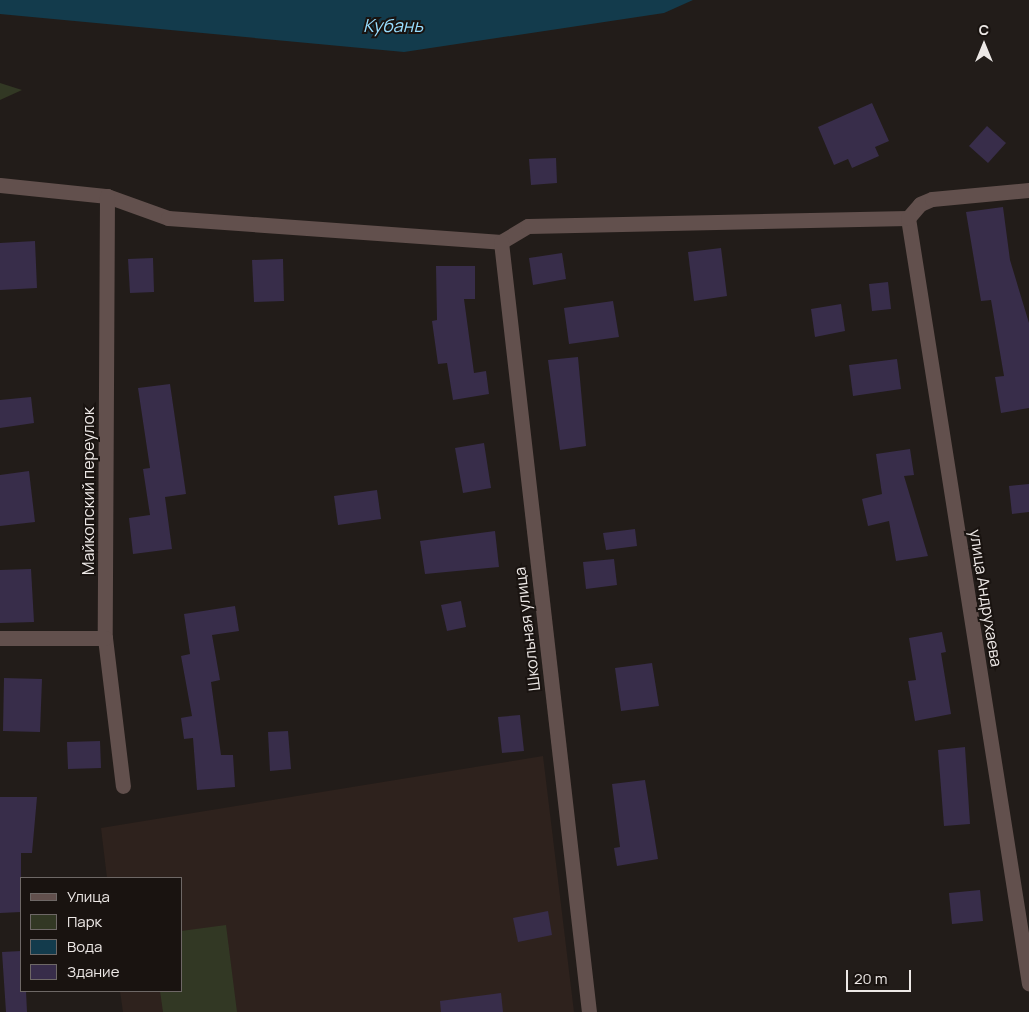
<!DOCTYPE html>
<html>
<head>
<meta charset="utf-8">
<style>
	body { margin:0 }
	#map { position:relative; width:1029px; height:1012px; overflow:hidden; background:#221c19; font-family:Manrope,sans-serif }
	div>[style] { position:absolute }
	.built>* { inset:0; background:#2e221d }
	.green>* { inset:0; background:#323824 }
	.water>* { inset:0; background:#133b4c }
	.building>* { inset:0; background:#382d4a }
	.minor>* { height:15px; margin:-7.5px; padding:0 7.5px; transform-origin:7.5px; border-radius:7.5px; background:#62504d }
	span { translate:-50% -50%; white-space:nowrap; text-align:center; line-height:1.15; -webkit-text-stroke:4px #191310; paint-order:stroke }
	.street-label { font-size:16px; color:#ede8e6 }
	.water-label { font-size:18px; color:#97dcfd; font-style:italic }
	.legend { position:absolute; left:20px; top:877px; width:162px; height:115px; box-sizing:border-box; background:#191310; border:1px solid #6e6866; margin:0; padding:6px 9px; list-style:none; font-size:15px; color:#ede8e6 }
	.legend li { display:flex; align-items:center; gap:10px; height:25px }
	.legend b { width:25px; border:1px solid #6e6866 }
	.north { position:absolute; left:959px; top:20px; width:50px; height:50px; -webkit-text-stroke:4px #191310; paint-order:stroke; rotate:0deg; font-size:14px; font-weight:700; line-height:20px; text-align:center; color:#ede8e6 }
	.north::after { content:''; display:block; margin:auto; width:18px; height:22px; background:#ede8e6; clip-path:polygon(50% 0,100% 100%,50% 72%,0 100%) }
	.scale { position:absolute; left:846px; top:970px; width:65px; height:22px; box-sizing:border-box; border:2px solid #ede8e6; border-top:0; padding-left:6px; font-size:15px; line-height:18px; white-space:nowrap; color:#ede8e6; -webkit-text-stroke:4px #191310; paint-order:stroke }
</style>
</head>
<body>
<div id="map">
	<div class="built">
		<i style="clip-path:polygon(543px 756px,574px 1012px,123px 1012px,120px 991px,181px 991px,181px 878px,107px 878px,101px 828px)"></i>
	</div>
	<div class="green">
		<i style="clip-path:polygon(0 83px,22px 90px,0 100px)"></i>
		<i style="clip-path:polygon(226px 925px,237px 1012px,163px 1012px,160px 991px,181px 991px,181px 931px)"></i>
	</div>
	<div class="water">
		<i style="clip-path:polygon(0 0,693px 0,664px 13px,404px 52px,0 14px)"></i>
	</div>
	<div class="building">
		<i style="clip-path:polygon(872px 103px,889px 141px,875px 147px,879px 156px,852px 168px,848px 159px,834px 165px,818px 127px)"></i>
		<i style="clip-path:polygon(987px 126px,1006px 143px,988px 163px,969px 146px)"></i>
		<i style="clip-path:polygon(556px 158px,557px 183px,531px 185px,529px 159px)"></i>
		<i style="clip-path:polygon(1003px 207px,1010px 260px,1029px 323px,1029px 408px,1001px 413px,995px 377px,1004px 376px,991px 300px,981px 301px,966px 212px)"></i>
		<i style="clip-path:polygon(35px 241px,37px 288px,0 290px,0 243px)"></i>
		<i style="clip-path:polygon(721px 248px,727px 296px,694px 301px,688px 252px)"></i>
		<i style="clip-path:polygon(562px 253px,566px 279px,533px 285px,529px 258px)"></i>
		<i style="clip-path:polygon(153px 258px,154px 292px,130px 293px,128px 259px)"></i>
		<i style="clip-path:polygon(283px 259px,284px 301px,254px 302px,252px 260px)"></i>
		<i style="clip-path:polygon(436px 266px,475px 266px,475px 299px,464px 299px,474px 373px,486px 371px,489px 394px,453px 400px,447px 363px,438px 364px,432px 321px,437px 320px)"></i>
		<i style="clip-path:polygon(888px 282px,891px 309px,872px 311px,869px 284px)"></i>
		<i style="clip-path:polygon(613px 301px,619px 337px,569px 344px,564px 308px)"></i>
		<i style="clip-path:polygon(841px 304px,845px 331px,815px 337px,811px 309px)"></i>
		<i style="clip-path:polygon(578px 357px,586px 446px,560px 450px,548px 360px)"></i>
		<i style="clip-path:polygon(897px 359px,901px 389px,853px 396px,849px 365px)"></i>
		<i style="clip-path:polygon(170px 384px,186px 494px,165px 497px,172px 549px,133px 554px,129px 518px,150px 515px,143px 469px,150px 468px,138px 388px)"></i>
		<i style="clip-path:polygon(31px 397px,34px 423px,0 428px,0 400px)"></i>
		<i style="clip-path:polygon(484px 443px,491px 488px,463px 493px,455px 448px)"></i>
		<i style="clip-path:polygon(910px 449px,914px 475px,904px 476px,928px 556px,896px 561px,889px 521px,868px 526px,862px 499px,882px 494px,876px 454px)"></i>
		<i style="clip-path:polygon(29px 471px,35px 522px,0 526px,0 475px)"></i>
		<i style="clip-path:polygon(1029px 484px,1029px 512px,1012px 514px,1009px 486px)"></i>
		<i style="clip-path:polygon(377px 490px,381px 519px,338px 525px,334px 496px)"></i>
		<i style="clip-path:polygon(635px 529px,637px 546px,606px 550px,603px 533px)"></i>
		<i style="clip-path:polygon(495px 531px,499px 567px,425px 574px,420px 541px)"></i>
		<i style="clip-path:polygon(614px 559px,617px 585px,586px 589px,583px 562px)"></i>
		<i style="clip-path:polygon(31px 569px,34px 622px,0 623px,0 570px)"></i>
		<i style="clip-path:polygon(461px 601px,466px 627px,447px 631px,441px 605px)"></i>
		<i style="clip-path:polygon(235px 606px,239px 631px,212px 635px,220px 680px,211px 682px,221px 755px,233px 755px,235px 787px,197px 790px,193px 738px,184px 739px,181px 718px,192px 716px,181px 656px,190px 654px,184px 614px)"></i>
		<i style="clip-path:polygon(942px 632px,946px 652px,941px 653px,951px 714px,915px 721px,908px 681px,916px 680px,909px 638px)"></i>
		<i style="clip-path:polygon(652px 663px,659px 706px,621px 711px,615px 668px)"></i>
		<i style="clip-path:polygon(4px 678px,42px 679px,40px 732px,3px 731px)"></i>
		<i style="clip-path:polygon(520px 715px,524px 751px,502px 753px,498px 717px)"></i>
		<i style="clip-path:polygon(288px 731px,291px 769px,270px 771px,268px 732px)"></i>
		<i style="clip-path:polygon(100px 741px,101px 768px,68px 769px,67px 742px)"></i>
		<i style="clip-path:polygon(965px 747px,970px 824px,944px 826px,938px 750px)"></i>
		<i style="clip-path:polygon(645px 780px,658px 859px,617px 866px,614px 848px,620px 847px,612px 784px)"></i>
		<i style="clip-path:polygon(0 797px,37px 797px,32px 853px,21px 853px,21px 912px,0 913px)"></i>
		<i style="clip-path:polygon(980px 890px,983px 921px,952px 924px,949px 893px)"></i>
		<i style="clip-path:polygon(548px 911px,552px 935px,518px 942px,513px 918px)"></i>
		<i style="clip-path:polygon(21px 951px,21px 991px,26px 991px,27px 1012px,6px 1012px,2px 952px)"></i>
		<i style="clip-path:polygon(501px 993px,503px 1012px,441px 1012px,440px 1001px)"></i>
	</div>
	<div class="minor">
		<i style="left:0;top:185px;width:108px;rotate:5.9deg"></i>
		<i style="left:107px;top:196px;width:65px;rotate:19.8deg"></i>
		<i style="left:168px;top:218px;width:334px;rotate:4.1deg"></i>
		<i style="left:501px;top:242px;width:31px;rotate:-31deg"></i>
		<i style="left:528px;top:226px;width:380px;rotate:-1.2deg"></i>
		<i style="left:107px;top:196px;width:442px;rotate:90.3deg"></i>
		<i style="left:105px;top:638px;width:149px;rotate:83.1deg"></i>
		<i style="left:908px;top:218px;width:775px;rotate:81.02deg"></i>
		<i style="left:908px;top:218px;width:18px;rotate:-49deg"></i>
		<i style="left:920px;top:204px;width:13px;rotate:-23deg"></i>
		<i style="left:932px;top:199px;width:97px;rotate:-5.3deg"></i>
		<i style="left:501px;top:242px;width:775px;rotate:83.48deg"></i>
		<i style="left:0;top:638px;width:105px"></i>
	</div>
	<div class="street-label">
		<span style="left:88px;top:491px;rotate:-90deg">Майкопский переулок</span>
		<span style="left:986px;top:598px;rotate:81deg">улица Андрухаева</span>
		<span style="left:527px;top:629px;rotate:-97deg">Школьная улица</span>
	</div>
	<div class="water-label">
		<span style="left:393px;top:25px">Кубань</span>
	</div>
	<ul class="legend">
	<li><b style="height:6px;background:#62504d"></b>Улица</li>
	<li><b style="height:14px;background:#323824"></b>Парк</li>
	<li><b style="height:14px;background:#133b4c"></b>Вода</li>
	<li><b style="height:14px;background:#382d4a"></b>Здание</li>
	</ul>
	<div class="north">С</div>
	<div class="scale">20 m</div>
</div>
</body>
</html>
